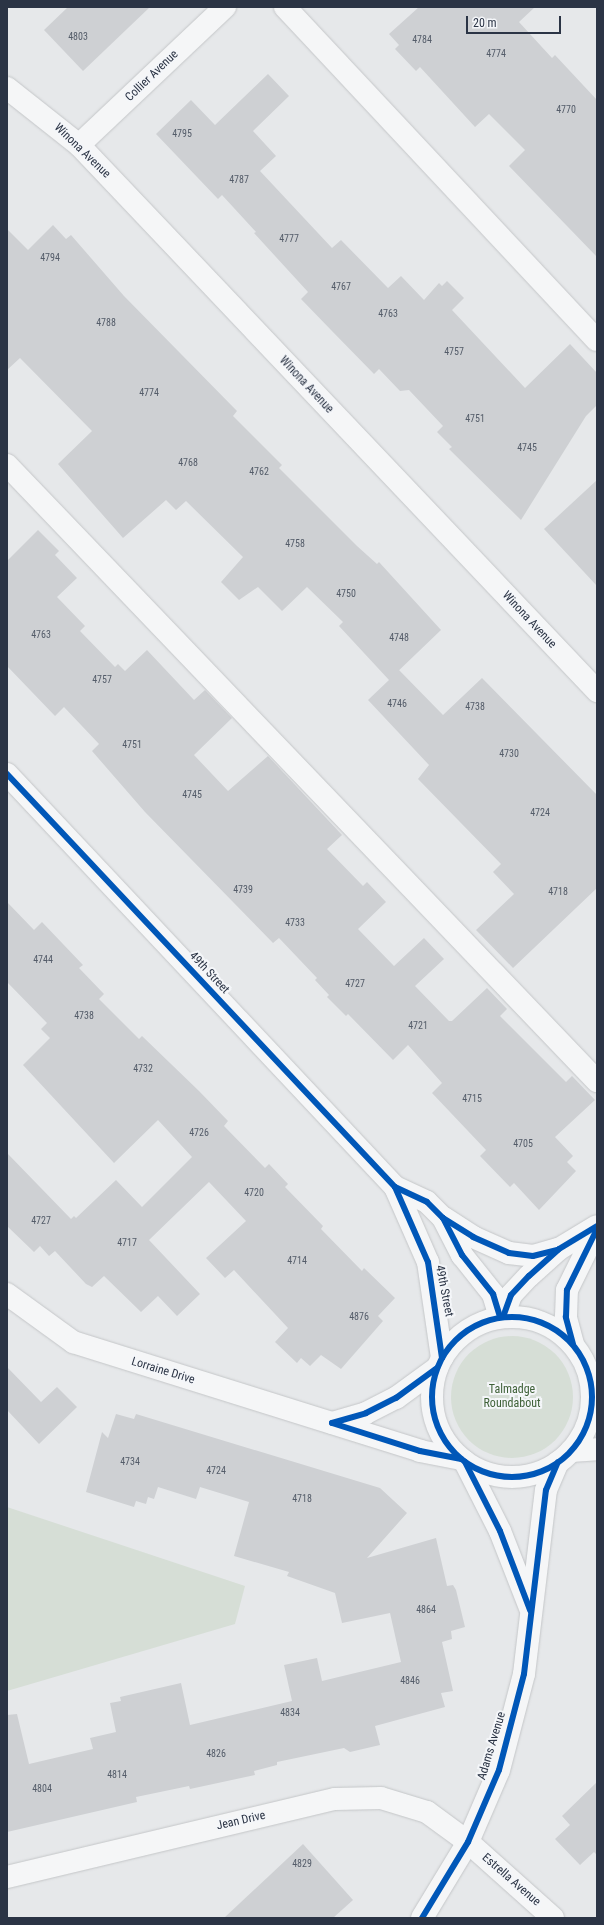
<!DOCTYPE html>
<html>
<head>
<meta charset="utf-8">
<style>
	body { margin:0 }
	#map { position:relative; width:604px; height:1925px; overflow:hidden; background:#e6e8ea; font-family:"Roboto Condensed",sans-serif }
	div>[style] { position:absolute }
	.green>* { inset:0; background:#d6ded6 }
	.round { border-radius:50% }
	.building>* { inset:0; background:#ced0d3 }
	.roads { filter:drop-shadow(0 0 1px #c4c6c8) drop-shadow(0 0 1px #c4c6c8) }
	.minor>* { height:22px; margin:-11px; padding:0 11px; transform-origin:11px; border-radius:11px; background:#f5f6f7 }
	.minor>.ring { margin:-11px; padding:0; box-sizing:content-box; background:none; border:22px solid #f5f6f7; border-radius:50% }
	.cycleway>* { height:6px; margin:-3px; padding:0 3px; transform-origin:3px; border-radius:3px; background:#0057b8 }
	.cycleway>.ring { margin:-3px; padding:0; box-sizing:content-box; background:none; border:6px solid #0057b8; border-radius:50% }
	span { translate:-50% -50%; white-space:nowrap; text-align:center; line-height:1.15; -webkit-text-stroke:4px #f4f6f9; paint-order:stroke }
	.number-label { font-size:10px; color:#545c69 }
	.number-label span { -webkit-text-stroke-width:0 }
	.street-label { font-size:12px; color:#2b3445 }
	.park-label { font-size:12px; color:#3f6138 }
	.frame { position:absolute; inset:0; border:8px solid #2b3445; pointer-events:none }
	.scale { position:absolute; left:466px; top:16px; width:95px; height:18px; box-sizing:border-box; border:2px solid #2b3445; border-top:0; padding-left:5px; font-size:12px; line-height:14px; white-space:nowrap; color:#2b3445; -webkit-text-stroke:3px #f4f6f9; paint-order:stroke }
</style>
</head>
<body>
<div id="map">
	<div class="green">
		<i class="round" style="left:451px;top:1336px;width:122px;height:122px"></i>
		<i style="clip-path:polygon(7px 1507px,245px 1586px,235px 1624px,7px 1691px)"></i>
	</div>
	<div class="building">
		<i style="clip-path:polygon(68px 7px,150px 7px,83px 71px,44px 30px)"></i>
		<i style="clip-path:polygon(419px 7px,535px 7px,519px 22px,552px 58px,555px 55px,597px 100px,597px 257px,509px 166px,525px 150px,489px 114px,475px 127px,420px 67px,416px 71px,395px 49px,399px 45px,389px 34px)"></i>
		<i style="clip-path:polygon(268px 74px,289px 96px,253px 131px,276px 156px,260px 171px,332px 248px,341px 240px,388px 288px,401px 276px,424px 300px,439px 283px,442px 286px,447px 281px,464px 298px,452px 310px,525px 388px,570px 344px,597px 373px,597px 405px,586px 416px,521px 520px,449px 449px,452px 447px,437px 432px,443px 426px,409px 390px,400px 391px,379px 369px,374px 374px,331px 330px,301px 299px,308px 292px,254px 233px,256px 232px,222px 195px,218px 199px,156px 134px,191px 100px,215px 125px)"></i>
		<i style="clip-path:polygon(53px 225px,66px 239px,71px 235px,124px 296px,237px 411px,233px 416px,282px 465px,279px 468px,357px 546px,377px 564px,379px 562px,441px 630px,392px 677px,399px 670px,443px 715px,482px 678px,597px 795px,597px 888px,513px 968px,476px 930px,514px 894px,493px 872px,501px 864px,418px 779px,429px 765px,368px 700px,389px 680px,339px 626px,343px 622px,307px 587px,282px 611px,258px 587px,239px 600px,221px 582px,243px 557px,186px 501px,176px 510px,166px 500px,123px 538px,58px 464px,92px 431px,20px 358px,7px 370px,7px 229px,28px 250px)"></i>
		<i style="clip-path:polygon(597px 480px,597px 586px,544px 529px)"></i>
		<i style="clip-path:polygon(38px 530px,59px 551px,55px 555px,77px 578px,57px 597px,85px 626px,80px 631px,115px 667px,118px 664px,125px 671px,147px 650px,194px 700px,205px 690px,232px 718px,194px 755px,228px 791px,268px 756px,342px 835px,327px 849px,363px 886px,367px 882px,386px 902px,358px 929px,394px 966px,424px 938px,444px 959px,415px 986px,449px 1021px,452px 1021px,487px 988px,507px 1009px,500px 1016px,566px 1082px,572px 1076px,595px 1100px,555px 1137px,573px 1156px,567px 1162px,576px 1171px,539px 1210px,514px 1183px,510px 1187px,480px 1156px,486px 1150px,432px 1093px,442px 1083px,408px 1045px,393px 1060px,348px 1014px,346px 1016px,327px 997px,329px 995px,315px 980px,317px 978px,279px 938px,273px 943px,145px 812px,92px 751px,99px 744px,64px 707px,55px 716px,7px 666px,7px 561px)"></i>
		<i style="clip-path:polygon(7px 902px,34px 930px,42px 922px,83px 965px,79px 968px,104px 994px,99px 999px,139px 1039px,142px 1036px,199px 1091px,228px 1121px,224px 1126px,265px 1168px,269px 1164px,288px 1184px,285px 1187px,323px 1226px,321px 1229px,362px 1271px,364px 1268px,395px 1298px,378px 1316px,383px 1321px,341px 1369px,321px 1355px,310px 1366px,301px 1358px,297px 1363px,275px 1342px,288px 1328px,234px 1270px,225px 1278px,206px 1258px,246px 1221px,209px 1182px,149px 1240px,200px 1294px,177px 1316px,158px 1296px,141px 1312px,104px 1276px,92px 1287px,86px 1284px,55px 1251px,49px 1256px,40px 1246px,34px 1252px,7px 1226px,7px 1153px,71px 1219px,74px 1216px,76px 1218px,116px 1180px,142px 1207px,192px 1157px,158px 1120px,114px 1163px,23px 1065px,50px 1038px,41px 1029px,47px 1023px,7px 982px)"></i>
		<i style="clip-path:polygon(7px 1367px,41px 1402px,57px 1387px,77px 1407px,39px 1444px,7px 1410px)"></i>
		<i style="clip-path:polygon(116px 1414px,134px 1419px,136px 1414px,380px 1488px,407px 1513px,367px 1558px,436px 1538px,447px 1586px,453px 1585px,456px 1590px,465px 1627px,451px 1631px,452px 1639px,442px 1642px,453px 1691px,441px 1693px,445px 1707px,375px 1726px,380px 1745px,350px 1752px,344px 1748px,277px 1762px,277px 1765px,254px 1771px,255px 1775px,190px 1789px,189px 1786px,136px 1797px,137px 1802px,7px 1832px,7px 1715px,17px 1714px,29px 1764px,93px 1749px,90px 1738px,116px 1732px,110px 1703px,121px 1701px,120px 1697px,181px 1683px,190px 1725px,292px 1701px,284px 1665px,317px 1658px,322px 1681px,401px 1662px,390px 1613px,342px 1623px,335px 1593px,287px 1576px,289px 1572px,234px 1556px,249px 1502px,200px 1487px,196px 1499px,158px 1487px,154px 1499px,148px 1497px,146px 1504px,136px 1501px,134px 1507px,86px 1492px,102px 1432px,108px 1438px)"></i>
		<i style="clip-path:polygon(597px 1782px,597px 1855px,594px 1852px,580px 1865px,555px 1839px,570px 1825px,562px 1816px)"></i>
		<i style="clip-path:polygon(303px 1844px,353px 1900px,333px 1918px,224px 1918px)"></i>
	</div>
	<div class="roads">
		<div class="minor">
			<i style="left:285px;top:7px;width:456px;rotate:46.9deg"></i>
			<i style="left:7px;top:88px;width:92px;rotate:38.4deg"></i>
			<i style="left:79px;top:145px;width:753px;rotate:46.51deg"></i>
			<i style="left:79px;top:145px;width:201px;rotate:-43.4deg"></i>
			<i style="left:7px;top:465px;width:853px;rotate:46.24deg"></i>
			<i style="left:7px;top:774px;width:567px;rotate:46.79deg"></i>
			<i style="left:395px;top:1187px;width:82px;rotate:66.3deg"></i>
			<i style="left:428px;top:1262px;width:97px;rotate:81.7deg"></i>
			<i style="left:395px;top:1187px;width:35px;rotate:25deg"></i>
			<i style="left:427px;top:1202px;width:23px;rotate:45deg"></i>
			<i style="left:443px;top:1218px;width:42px;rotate:62.8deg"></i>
			<i style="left:462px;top:1255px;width:50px;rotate:51.5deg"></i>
			<i style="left:493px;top:1294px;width:24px;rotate:73deg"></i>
			<i style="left:444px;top:1218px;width:35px;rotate:33deg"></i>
			<i style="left:473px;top:1237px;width:39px;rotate:24deg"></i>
			<i style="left:509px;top:1253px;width:24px;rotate:7deg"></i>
			<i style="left:533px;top:1256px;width:26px;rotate:-16deg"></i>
			<i style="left:7px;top:1294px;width:82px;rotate:36deg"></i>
			<i style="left:73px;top:1342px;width:364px;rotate:17.4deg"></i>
			<i style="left:420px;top:1451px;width:42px;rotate:11deg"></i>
			<i style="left:503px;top:1317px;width:23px;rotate:-70deg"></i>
			<i style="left:511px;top:1295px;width:26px;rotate:-47deg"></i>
			<i style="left:529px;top:1276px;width:40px;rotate:-42deg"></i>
			<i style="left:559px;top:1249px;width:44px;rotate:-31.2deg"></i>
			<i class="ring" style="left:432px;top:1317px;width:138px;height:138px"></i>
			<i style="left:573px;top:1344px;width:28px;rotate:-105deg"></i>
			<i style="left:566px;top:1317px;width:27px;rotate:-88deg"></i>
			<i style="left:567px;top:1290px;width:68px;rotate:-63.8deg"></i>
			<i style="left:332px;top:1423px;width:35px;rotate:-16deg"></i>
			<i style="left:366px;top:1413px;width:34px;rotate:-27deg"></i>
			<i style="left:396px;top:1398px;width:51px;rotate:-36.2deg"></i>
			<i style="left:571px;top:1451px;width:26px;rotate:-4deg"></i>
			<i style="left:465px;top:1462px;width:77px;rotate:63.1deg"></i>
			<i style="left:500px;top:1531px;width:83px;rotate:68.7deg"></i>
			<i style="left:7px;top:1877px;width:337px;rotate:-13.4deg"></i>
			<i style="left:335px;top:1799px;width:46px;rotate:-1.2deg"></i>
			<i style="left:381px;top:1798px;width:48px;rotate:16.9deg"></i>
			<i style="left:427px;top:1812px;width:51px;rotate:36.2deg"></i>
			<i style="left:468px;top:1842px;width:114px;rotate:41.8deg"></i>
			<i style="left:422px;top:1918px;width:89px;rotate:-58.8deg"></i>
			<i style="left:468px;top:1842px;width:78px;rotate:-66.7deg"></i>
			<i style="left:499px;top:1770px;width:99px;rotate:-75.4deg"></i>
			<i style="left:524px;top:1674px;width:185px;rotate:-83.2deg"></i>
			<i style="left:546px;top:1490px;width:30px;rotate:-67deg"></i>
		</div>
	</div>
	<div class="cycleway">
		<i style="left:7px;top:774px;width:567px;rotate:46.79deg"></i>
		<i style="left:395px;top:1187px;width:82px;rotate:66.3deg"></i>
		<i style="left:428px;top:1262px;width:97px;rotate:81.7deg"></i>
		<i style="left:395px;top:1187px;width:35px;rotate:25deg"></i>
		<i style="left:427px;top:1202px;width:23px;rotate:45deg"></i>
		<i style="left:443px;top:1218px;width:42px;rotate:62.8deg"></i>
		<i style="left:462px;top:1255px;width:50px;rotate:51.5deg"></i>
		<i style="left:493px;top:1294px;width:24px;rotate:73deg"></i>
		<i style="left:443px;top:1218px;width:36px;rotate:32deg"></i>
		<i style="left:473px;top:1237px;width:39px;rotate:24deg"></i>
		<i style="left:509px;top:1253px;width:24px;rotate:7deg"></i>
		<i style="left:533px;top:1256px;width:25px;rotate:-14deg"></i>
		<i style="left:503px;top:1317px;width:23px;rotate:-70deg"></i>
		<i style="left:511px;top:1295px;width:26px;rotate:-47deg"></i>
		<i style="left:529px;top:1276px;width:40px;rotate:-42deg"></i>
		<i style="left:559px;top:1249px;width:44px;rotate:-31.2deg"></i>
		<i class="ring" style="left:432px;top:1317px;width:154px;height:154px"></i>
		<i style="left:573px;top:1344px;width:28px;rotate:-105deg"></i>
		<i style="left:566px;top:1317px;width:27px;rotate:-88deg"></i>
		<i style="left:567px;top:1290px;width:68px;rotate:-63.8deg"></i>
		<i style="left:332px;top:1423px;width:92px;rotate:17.7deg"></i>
		<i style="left:420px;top:1451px;width:42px;rotate:11deg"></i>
		<i style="left:332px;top:1423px;width:35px;rotate:-16deg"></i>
		<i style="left:366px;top:1413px;width:34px;rotate:-27deg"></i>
		<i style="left:396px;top:1398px;width:51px;rotate:-36.2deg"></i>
		<i style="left:465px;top:1462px;width:77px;rotate:63.1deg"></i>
		<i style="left:500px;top:1531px;width:85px;rotate:69.2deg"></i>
		<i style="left:422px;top:1918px;width:89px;rotate:-58.8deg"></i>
		<i style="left:468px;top:1842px;width:78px;rotate:-66.7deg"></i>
		<i style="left:499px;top:1770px;width:99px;rotate:-75.4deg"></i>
		<i style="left:524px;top:1674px;width:185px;rotate:-83.2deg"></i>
		<i style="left:546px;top:1490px;width:30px;rotate:-67deg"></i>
	</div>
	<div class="number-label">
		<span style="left:78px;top:37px">4803</span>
		<span style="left:422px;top:40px">4784</span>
		<span style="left:496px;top:54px">4774</span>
		<span style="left:566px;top:110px">4770</span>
		<span style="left:182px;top:134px">4795</span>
		<span style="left:239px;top:180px">4787</span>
		<span style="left:289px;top:239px">4777</span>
		<span style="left:50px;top:258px">4794</span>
		<span style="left:341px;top:287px">4767</span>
		<span style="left:388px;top:314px">4763</span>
		<span style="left:106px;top:323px">4788</span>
		<span style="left:454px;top:352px">4757</span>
		<span style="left:149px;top:393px">4774</span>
		<span style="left:475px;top:419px">4751</span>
		<span style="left:527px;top:448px">4745</span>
		<span style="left:188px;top:463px">4768</span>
		<span style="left:259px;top:472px">4762</span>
		<span style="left:295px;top:544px">4758</span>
		<span style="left:346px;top:594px">4750</span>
		<span style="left:41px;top:635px">4763</span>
		<span style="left:399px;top:638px">4748</span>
		<span style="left:102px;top:680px">4757</span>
		<span style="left:397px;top:704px">4746</span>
		<span style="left:475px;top:707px">4738</span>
		<span style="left:132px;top:745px">4751</span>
		<span style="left:509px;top:754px">4730</span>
		<span style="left:192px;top:795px">4745</span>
		<span style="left:540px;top:813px">4724</span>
		<span style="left:243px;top:890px">4739</span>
		<span style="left:558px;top:892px">4718</span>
		<span style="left:295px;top:923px">4733</span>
		<span style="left:43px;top:960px">4744</span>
		<span style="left:355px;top:984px">4727</span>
		<span style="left:84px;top:1016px">4738</span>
		<span style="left:418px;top:1026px">4721</span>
		<span style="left:143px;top:1069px">4732</span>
		<span style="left:472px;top:1099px">4715</span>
		<span style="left:199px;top:1133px">4726</span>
		<span style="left:523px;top:1144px">4705</span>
		<span style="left:254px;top:1193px">4720</span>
		<span style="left:41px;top:1221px">4727</span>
		<span style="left:127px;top:1243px">4717</span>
		<span style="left:297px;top:1261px">4714</span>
		<span style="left:359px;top:1317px">4876</span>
		<span style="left:130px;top:1462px">4734</span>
		<span style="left:216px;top:1471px">4724</span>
		<span style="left:302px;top:1499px">4718</span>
		<span style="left:426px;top:1610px">4864</span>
		<span style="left:410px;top:1681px">4846</span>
		<span style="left:290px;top:1713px">4834</span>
		<span style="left:216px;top:1754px">4826</span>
		<span style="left:117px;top:1775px">4814</span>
		<span style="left:42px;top:1789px">4804</span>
		<span style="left:302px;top:1864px">4829</span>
	</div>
	<div class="street-label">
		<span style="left:152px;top:76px;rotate:-44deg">Collier Avenue</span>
		<span style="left:82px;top:151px;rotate:44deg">Winona Avenue</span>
		<span style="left:306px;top:385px;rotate:47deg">Winona Avenue</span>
		<span style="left:529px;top:620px;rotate:47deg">Winona Avenue</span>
		<span style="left:209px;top:973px;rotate:47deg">49th Street</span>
		<span style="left:444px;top:1291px;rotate:79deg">49th Street</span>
		<span style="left:163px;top:1371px;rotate:17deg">Lorraine Drive</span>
		<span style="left:492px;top:1746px;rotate:-73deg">Adams Avenue</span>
		<span style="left:241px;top:1821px;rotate:-13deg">Jean Drive</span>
		<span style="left:511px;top:1880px;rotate:41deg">Estrella Avenue</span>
	</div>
	<div class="park-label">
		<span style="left:512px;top:1397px">Talmadge<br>Roundabout</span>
	</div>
	<div class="frame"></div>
	<div class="scale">20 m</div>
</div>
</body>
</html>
